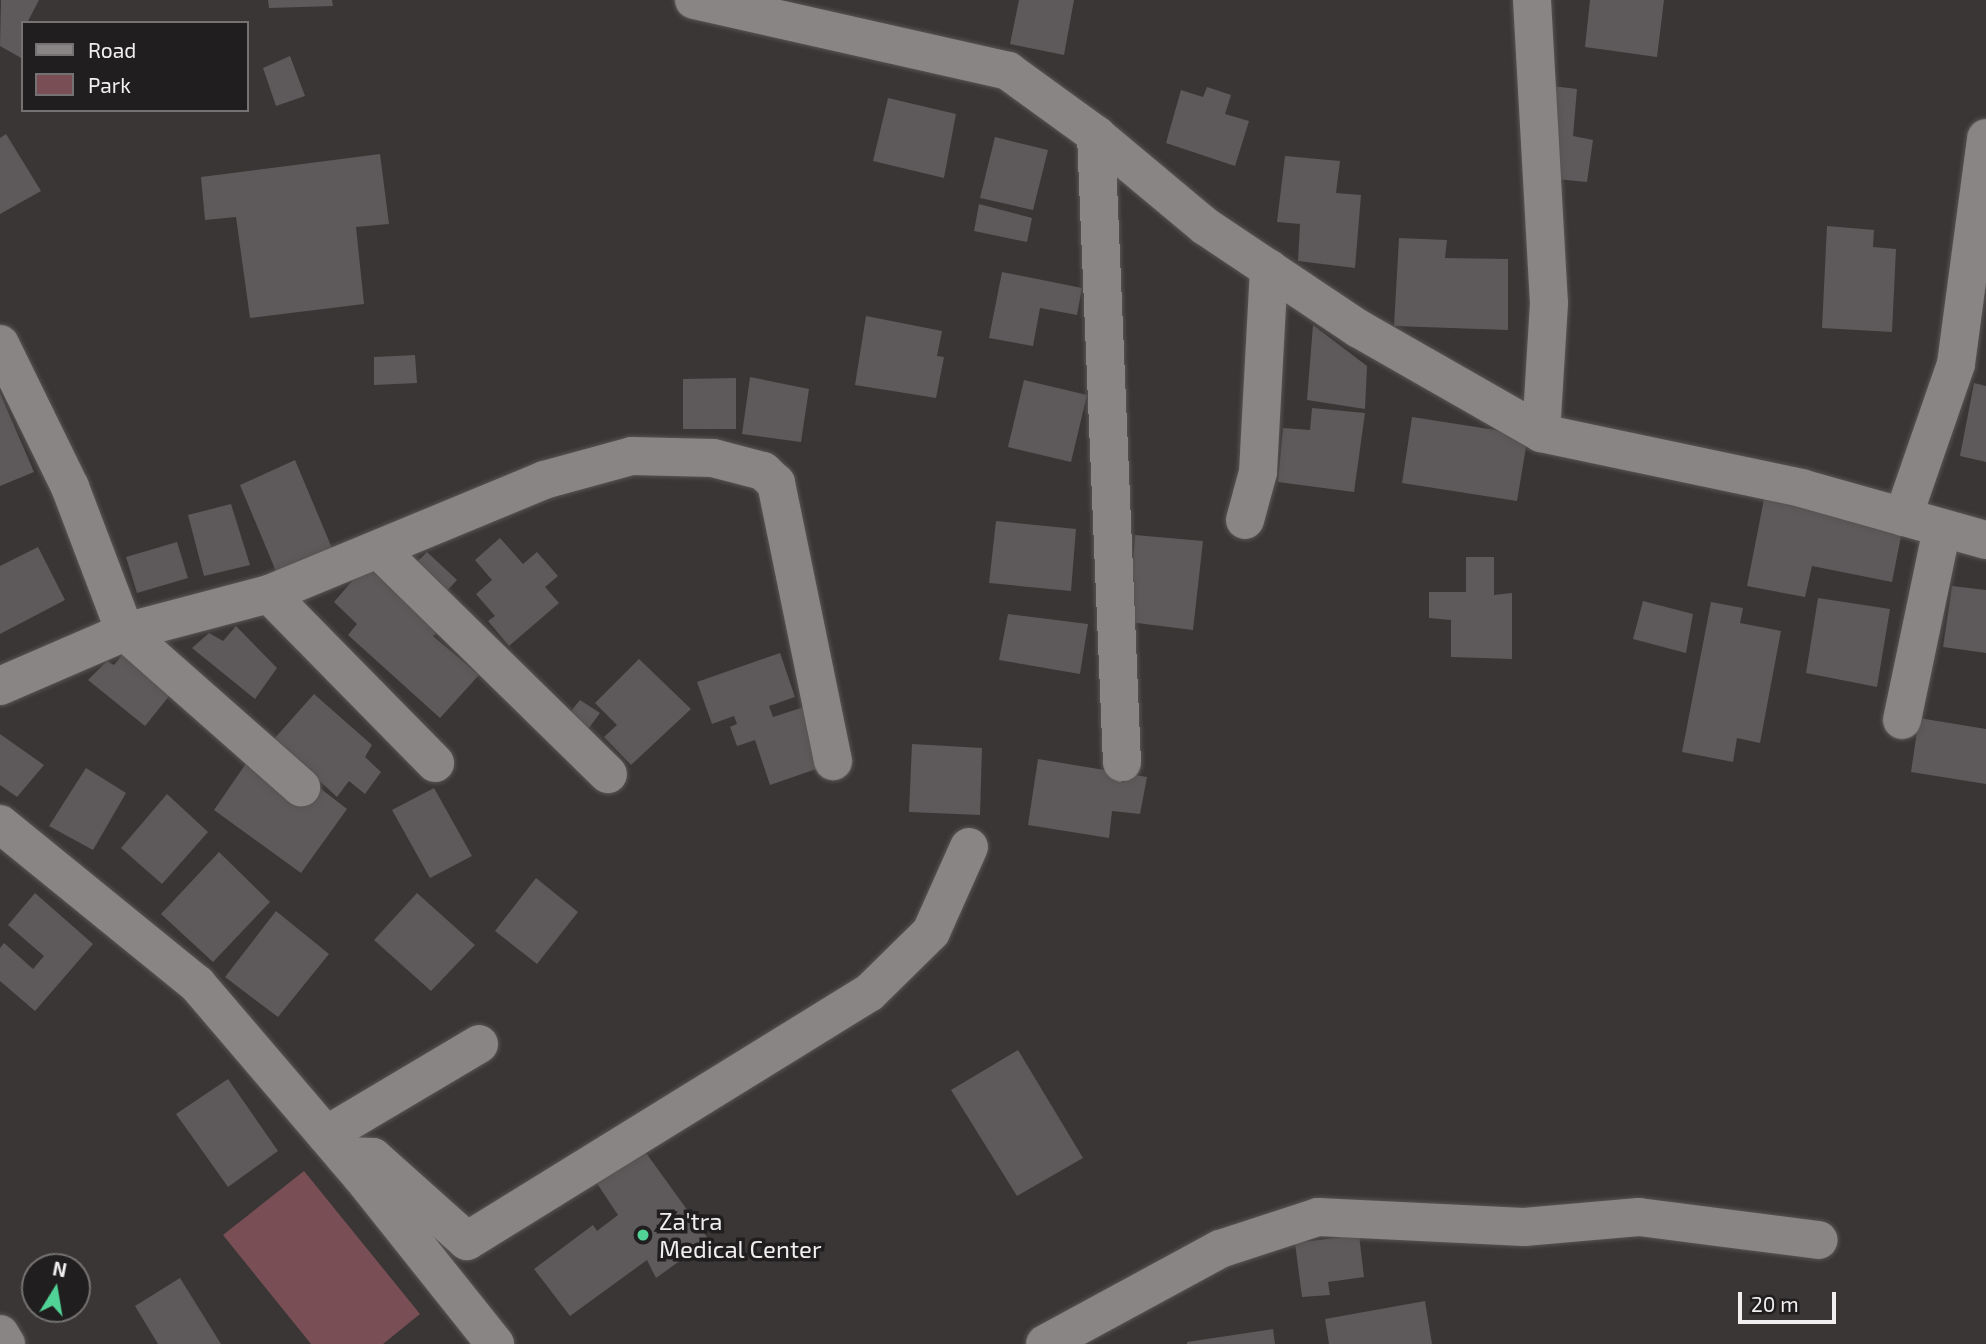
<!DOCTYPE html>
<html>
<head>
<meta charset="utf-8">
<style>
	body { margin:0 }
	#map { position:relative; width:1986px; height:1344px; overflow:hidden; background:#3a3636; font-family:"Exo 2",sans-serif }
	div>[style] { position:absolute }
	.green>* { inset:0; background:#794f55 }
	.building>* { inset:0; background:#5e595a }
	.roads { filter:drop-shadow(0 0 2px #575454) drop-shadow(0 0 2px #575454) }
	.minor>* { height:38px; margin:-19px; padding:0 19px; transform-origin:19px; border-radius:19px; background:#8a8585 }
	.tertiary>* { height:38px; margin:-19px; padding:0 19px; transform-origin:19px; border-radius:19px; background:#8a8585 }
	.dots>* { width:19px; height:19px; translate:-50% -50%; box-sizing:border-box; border:4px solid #201e1e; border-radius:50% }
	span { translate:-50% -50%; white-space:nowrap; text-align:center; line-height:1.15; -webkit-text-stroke:7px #201e1e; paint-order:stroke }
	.poi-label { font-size:24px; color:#f1efef }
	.left { translate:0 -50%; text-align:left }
	.legend { position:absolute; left:21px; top:21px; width:228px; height:91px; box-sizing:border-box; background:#201e1e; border:2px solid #747272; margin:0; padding:9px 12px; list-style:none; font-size:21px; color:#f1efef }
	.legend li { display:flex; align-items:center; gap:14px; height:35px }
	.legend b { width:35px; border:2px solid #747272 }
	.north { position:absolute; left:21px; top:1253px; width:70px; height:70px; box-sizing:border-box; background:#201e1e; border:2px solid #747272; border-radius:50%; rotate:11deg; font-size:19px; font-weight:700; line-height:28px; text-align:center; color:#f1efef }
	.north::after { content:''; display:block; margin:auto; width:24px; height:32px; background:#51d397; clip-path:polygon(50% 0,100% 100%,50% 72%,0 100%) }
	.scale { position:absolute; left:1738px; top:1292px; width:98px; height:32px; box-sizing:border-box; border:4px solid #f1efef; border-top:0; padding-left:9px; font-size:21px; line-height:24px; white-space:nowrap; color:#f1efef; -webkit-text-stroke:5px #201e1e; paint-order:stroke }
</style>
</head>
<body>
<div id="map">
	<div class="green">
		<i style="clip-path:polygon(304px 1171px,420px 1314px,383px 1344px,311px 1344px,223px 1235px)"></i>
	</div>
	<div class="building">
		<i style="clip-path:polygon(1px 0,39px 0,27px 23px,23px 23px,23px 59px,0 46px)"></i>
		<i style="clip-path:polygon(268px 0,332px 0,333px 6px,269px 8px)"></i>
		<i style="clip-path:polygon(1019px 0,1074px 0,1064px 55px,1010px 44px)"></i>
		<i style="clip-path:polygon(1590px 0,1664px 0,1657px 57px,1585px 47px)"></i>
		<i style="clip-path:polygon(290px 56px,305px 96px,276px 106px,263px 68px)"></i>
		<i style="clip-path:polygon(1552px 86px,1577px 89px,1573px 136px,1593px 140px,1587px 182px,1545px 178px)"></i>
		<i style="clip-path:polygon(1207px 87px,1231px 95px,1225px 114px,1249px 121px,1235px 166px,1166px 143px,1181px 90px,1203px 97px)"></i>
		<i style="clip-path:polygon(888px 98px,956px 114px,944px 178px,873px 161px)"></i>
		<i style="clip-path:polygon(6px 134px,41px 191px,0 214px,0 138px)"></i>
		<i style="clip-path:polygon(995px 137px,1048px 150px,1033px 210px,980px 198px)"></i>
		<i style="clip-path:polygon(380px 154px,389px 224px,356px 227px,364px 304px,250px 318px,236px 217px,205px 220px,201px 177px)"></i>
		<i style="clip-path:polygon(1285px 156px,1340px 161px,1336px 193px,1361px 195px,1355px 268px,1298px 261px,1300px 224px,1277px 222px)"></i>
		<i style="clip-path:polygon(979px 204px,1032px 218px,1027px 242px,974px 231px)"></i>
		<i style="clip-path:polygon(1827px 226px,1874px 230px,1873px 247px,1896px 249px,1892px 332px,1822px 328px)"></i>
		<i style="clip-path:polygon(1399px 238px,1447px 240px,1445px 258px,1508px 259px,1508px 330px,1394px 326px)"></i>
		<i style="clip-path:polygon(1002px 272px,1082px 288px,1077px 315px,1040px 308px,1033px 346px,989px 338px)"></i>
		<i style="clip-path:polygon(866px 316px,942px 331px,937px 356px,944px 357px,936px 398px,855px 385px)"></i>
		<i style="clip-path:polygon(1313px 325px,1367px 366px,1365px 409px,1307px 400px)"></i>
		<i style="clip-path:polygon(415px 355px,417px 383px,374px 385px,374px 357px)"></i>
		<i style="clip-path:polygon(750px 377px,809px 389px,801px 442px,742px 434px)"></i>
		<i style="clip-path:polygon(736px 378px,736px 429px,683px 429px,683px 379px)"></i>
		<i style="clip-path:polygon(1024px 380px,1087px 395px,1071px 462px,1008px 447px)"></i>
		<i style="clip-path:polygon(1974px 383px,1986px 386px,1986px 462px,1960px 456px)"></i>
		<i style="clip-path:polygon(0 393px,34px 472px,0 486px)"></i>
		<i style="clip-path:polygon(1312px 408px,1365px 413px,1354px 492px,1278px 482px,1283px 428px,1310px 430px)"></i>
		<i style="clip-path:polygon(1412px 417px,1528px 435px,1517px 501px,1402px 483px)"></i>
		<i style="clip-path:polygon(295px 460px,337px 560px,280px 581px,240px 485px)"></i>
		<i style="clip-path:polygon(1765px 494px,1904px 521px,1892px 582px,1812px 566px,1805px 597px,1747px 586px)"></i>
		<i style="clip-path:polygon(231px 504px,250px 565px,204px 576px,188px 515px)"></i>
		<i style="clip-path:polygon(996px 521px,1076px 529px,1071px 591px,989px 583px)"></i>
		<i style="clip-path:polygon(1135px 535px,1203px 541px,1193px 630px,1129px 622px)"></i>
		<i style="clip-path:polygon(500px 538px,523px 564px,537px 552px,558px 576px,545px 587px,559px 603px,509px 646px,488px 621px,495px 616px,476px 594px,492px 580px,475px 560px)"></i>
		<i style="clip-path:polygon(177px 542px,188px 578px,137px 593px,126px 557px)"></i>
		<i style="clip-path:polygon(38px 547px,65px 600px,0 634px,0 566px)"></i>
		<i style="clip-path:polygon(427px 552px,457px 580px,441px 597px,411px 568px)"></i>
		<i style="clip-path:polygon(1466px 557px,1494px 557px,1494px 595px,1512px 593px,1512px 659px,1451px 657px,1451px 620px,1429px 618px,1429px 592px,1466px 592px)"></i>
		<i style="clip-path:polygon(366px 565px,440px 630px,433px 636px,479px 675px,440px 718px,348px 635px,357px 624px,334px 602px)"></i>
		<i style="clip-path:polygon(1952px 586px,1986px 590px,1986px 653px,1943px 647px)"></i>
		<i style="clip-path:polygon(1818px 598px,1890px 609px,1877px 687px,1806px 673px)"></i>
		<i style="clip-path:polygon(1643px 601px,1693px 614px,1686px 653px,1633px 639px)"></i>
		<i style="clip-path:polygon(1711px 602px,1743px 608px,1740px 623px,1781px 631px,1760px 743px,1737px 738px,1733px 762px,1682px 752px)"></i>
		<i style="clip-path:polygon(1008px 614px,1088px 624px,1080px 674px,999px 660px)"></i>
		<i style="clip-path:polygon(236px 626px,277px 668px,255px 699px,192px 648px,209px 633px,223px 641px)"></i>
		<i style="clip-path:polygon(130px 645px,178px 685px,145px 726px,88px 680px,107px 661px,114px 665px)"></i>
		<i style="clip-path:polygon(780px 653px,795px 697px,769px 706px,773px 717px,804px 707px,825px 766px,770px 785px,755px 740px,737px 746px,730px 727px,737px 724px,734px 716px,712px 724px,697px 682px)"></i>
		<i style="clip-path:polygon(639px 659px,691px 709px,631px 765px,604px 737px,617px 725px,595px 703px)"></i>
		<i style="clip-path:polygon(314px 694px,372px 745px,365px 757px,381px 772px,365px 794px,349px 781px,337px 797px,274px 739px)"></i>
		<i style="clip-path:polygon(580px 700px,600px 713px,583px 736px,563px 721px)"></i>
		<i style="clip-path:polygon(1919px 718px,1986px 729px,1986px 784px,1911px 772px)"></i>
		<i style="clip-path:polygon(0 734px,44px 765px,17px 797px,0 785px)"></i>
		<i style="clip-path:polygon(912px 744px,982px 748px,980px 815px,909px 812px)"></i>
		<i style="clip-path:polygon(1038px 759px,1147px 777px,1140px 814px,1112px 811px,1109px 838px,1028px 825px)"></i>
		<i style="clip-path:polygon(247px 762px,316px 785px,347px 809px,301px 873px,214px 810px)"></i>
		<i style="clip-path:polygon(86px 768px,126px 793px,93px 850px,49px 826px)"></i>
		<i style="clip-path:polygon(434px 788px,472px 856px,430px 878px,392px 810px)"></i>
		<i style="clip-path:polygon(167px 794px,208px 832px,162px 884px,121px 848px)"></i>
		<i style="clip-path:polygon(219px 852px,270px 902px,213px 962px,161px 914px)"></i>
		<i style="clip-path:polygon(536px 878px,578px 912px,537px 964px,495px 931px)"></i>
		<i style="clip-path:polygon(35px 893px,93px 944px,35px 1011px,0 981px,0 948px,4px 943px,33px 969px,44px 956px,8px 925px)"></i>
		<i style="clip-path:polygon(417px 893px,475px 945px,431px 991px,374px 940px)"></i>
		<i style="clip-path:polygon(276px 911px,329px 954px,278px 1017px,225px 977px)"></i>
		<i style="clip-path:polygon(1018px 1050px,1083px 1158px,1017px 1196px,951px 1090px)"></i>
		<i style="clip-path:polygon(228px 1079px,278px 1151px,228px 1187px,176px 1114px)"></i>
		<i style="clip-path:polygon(641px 1146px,709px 1240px,656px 1278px,647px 1260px,570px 1316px,534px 1269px,593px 1225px,597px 1231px,618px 1215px,594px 1179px)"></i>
		<i style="clip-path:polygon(1359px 1235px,1364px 1277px,1328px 1282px,1330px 1295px,1302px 1297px,1295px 1243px)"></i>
		<i style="clip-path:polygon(180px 1278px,221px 1344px,158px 1344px,135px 1306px)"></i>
		<i style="clip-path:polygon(1425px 1301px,1432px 1344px,1329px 1344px,1325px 1319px)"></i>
		<i style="clip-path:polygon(1273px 1329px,1275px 1344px,1187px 1344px,1187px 1342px)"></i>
	</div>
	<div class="roads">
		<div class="minor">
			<i style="left:694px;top:0;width:322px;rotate:12.7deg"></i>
			<i style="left:1008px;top:71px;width:109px;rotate:36deg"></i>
			<i style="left:1096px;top:135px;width:142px;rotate:39.9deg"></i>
			<i style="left:1205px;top:226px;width:185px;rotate:33.8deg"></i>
			<i style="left:1359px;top:329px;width:210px;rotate:29.7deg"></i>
			<i style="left:1541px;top:433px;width:266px;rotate:11.9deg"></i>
			<i style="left:1801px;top:488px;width:192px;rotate:15.7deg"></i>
			<i style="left:1532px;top:0;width:303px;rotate:86.8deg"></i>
			<i style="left:1549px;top:303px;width:130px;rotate:93.5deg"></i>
			<i style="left:1096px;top:135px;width:628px;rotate:87.63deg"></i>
			<i style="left:0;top:344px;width:159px;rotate:63.9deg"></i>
			<i style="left:70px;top:487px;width:155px;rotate:69.2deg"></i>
			<i style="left:125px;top:632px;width:235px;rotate:41.4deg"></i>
			<i style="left:1903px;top:517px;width:162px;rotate:-70.9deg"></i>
			<i style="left:1956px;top:364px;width:228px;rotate:-82.4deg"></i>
			<i style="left:1245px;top:520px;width:50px;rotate:-74.8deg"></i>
			<i style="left:1258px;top:472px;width:204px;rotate:-86.9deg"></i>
			<i style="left:380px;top:551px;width:319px;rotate:44.4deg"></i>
			<i style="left:269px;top:594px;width:237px;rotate:45.5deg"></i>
			<i style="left:0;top:686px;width:136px;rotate:-23.4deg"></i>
			<i style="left:125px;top:632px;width:149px;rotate:-14.8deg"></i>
			<i style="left:269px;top:594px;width:298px;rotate:-22.5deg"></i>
			<i style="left:544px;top:480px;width:91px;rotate:-15.3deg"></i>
			<i style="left:632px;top:456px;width:81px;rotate:1.4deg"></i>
			<i style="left:713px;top:458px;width:52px;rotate:14.6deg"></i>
			<i style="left:763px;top:471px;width:18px;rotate:43deg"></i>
			<i style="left:776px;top:483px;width:284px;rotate:78.4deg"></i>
			<i style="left:1902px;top:720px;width:196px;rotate:-78.2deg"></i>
			<i style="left:0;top:824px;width:254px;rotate:39.1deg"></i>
			<i style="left:197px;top:984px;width:253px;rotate:49.5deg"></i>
			<i style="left:361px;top:1176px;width:215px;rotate:51.4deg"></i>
			<i style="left:326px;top:1135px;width:178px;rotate:-30.7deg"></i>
			<i style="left:344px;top:1156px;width:29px;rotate:2deg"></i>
			<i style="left:373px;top:1157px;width:126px;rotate:41.8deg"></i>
			<i style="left:467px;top:1241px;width:472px;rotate:-31.7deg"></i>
			<i style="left:869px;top:993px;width:87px;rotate:-44.5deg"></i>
			<i style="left:931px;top:932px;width:93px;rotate:-65.9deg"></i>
			<i style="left:1045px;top:1344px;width:199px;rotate:-28.5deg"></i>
			<i style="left:1220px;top:1249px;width:103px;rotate:-18.1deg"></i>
			<i style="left:1318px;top:1217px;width:206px;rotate:2.8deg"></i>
			<i style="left:1524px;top:1227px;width:115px;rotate:-5deg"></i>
			<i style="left:1639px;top:1217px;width:181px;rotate:7.3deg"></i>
		</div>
		<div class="tertiary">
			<i style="left:0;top:1334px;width:12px;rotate:59deg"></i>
		</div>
	</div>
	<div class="dots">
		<i style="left:643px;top:1235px;background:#51d397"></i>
	</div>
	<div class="poi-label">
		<span class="left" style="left:659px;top:1235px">Za'tra<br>Medical Center</span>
	</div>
	<ul class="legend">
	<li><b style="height:9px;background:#8a8585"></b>Road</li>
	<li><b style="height:19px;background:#794f55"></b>Park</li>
	</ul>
	<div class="north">N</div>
	<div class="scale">20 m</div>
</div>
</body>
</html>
